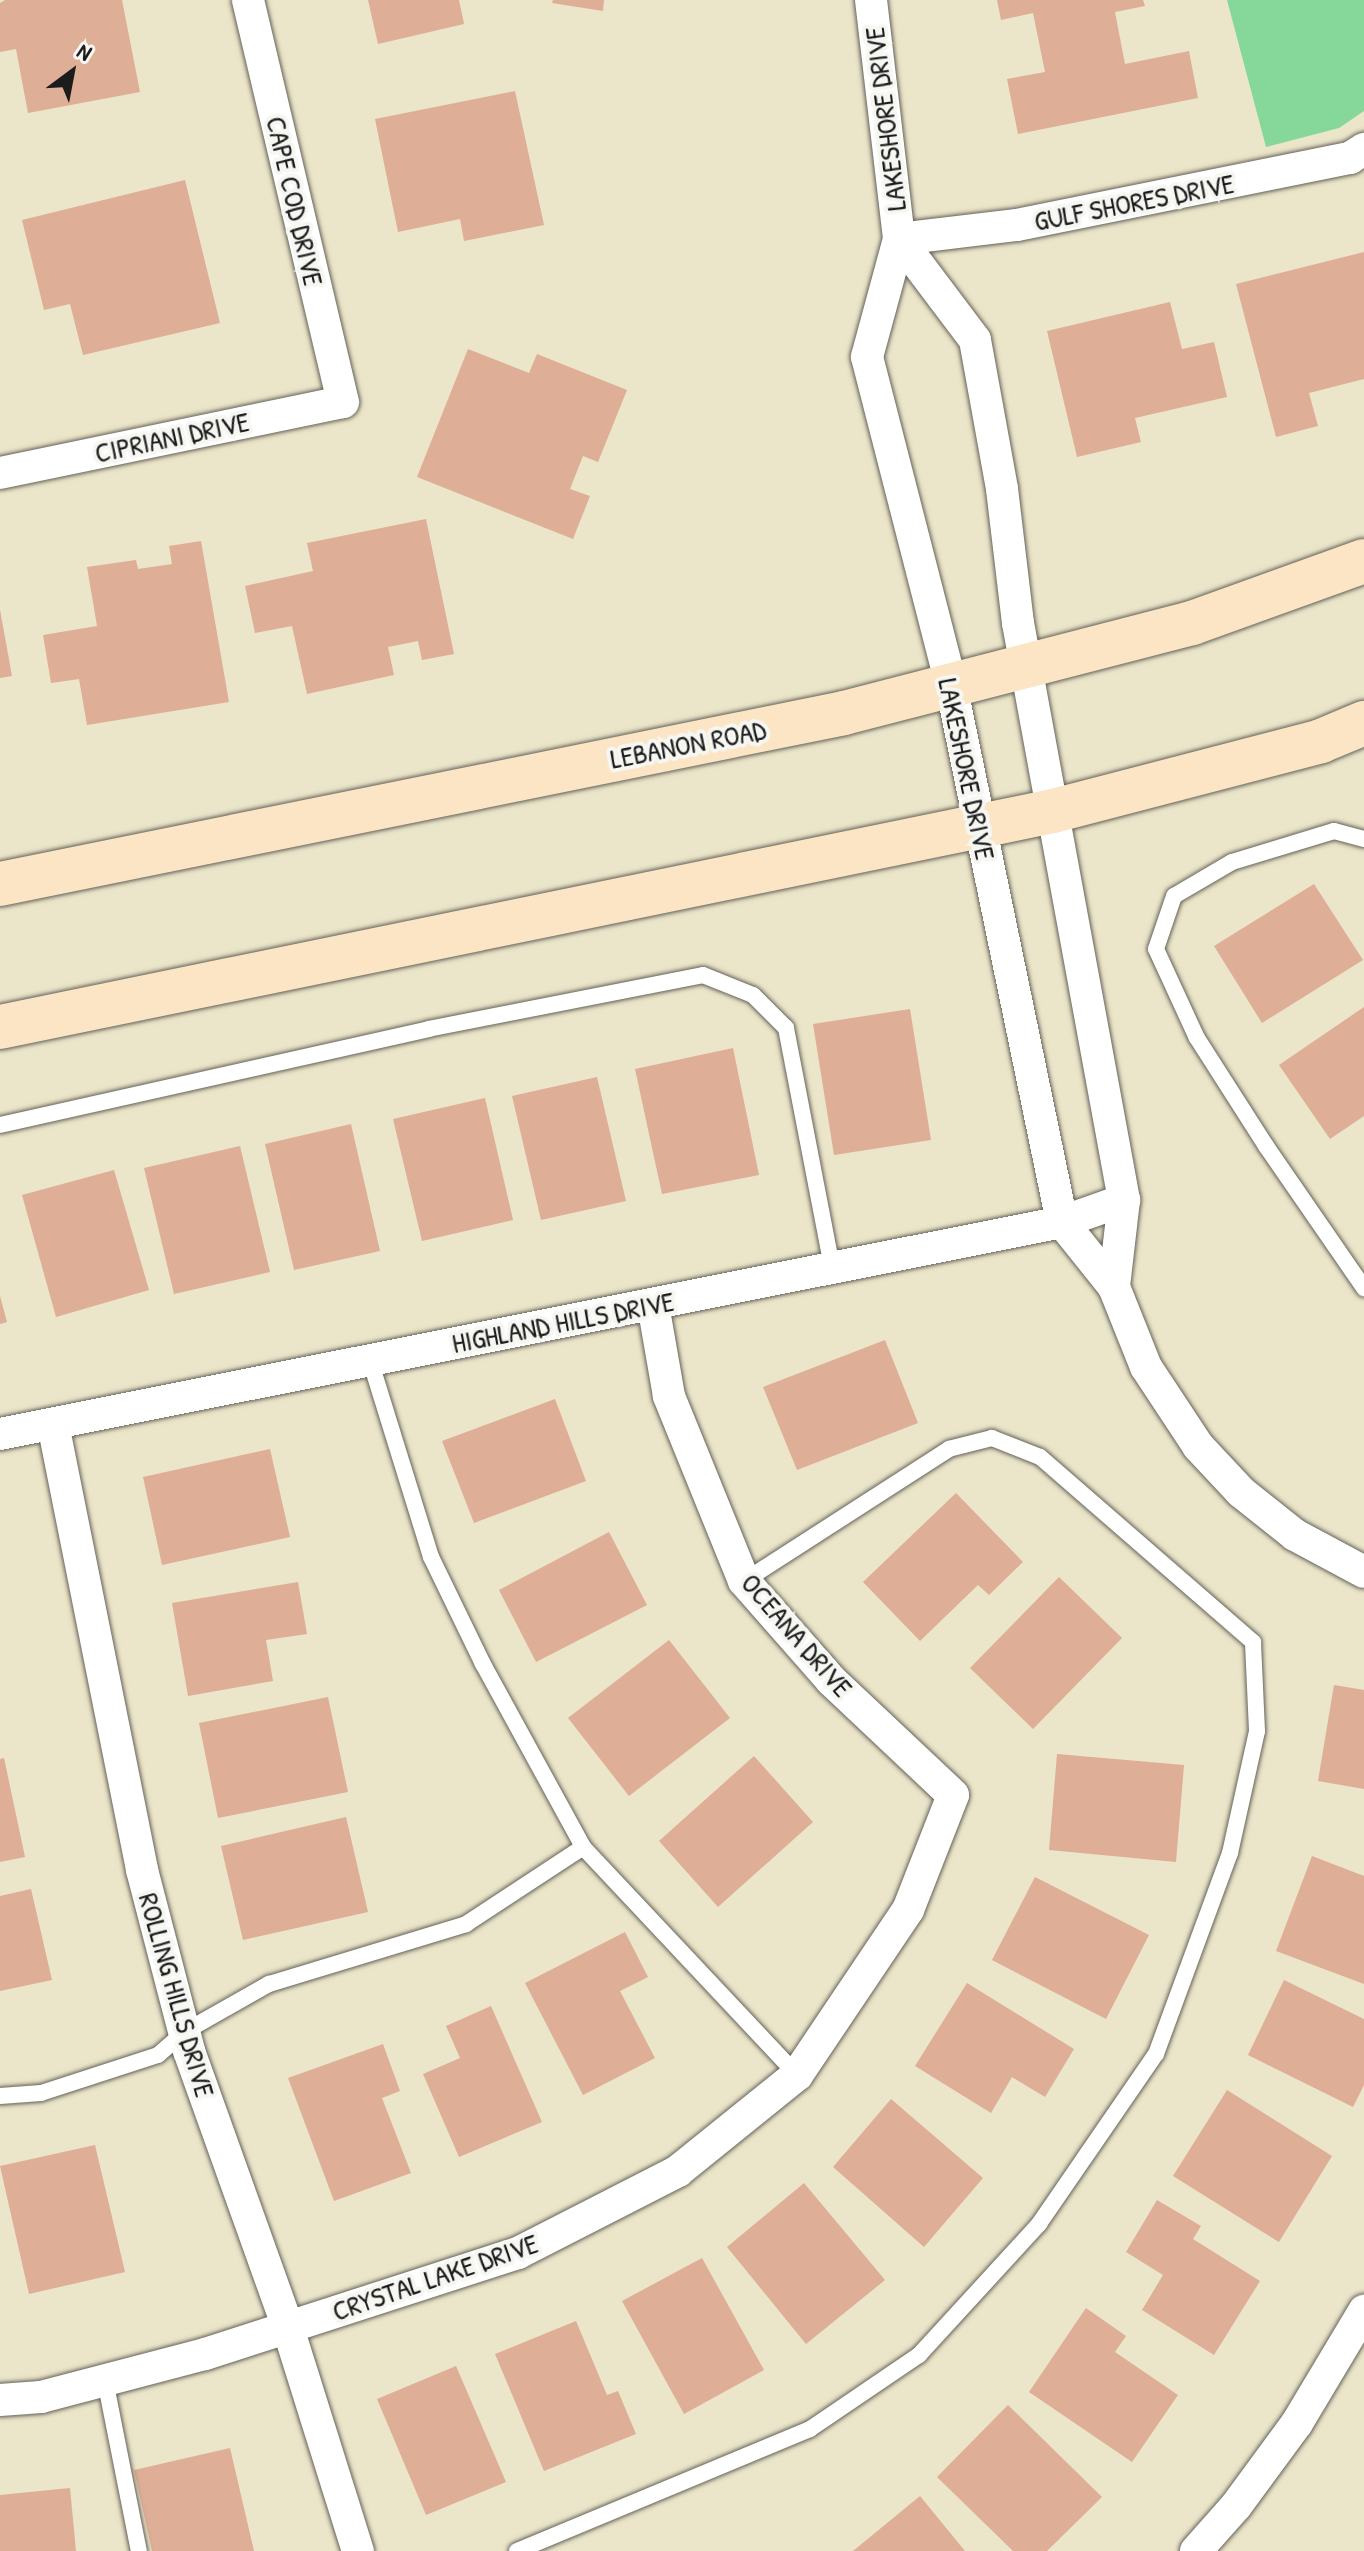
<!DOCTYPE html>
<html>
<head>
<meta charset="utf-8">
<style>
	body { margin:0 }
	#map { position:relative; width:1364px; height:2551px; overflow:hidden; background:#ebe5c9; font-family:"Patrick Hand",sans-serif }
	div>[style] { position:absolute }
	.green>* { inset:0; background:#85d89a }
	.building>* { inset:0; background:#deae96 }
	.roads { filter:drop-shadow(0 0 2px #646259) drop-shadow(0 0 2px #646259) }
	.service>* { height:16px; margin:-8px; padding:0 8px; transform-origin:8px; border-radius:8px; background:#fff }
	.minor>* { height:32px; margin:-16px; padding:0 16px; transform-origin:16px; border-radius:16px; background:#fff }
	.secondary>* { height:44px; margin:-22px; padding:0 22px; transform-origin:22px; border-radius:22px; background:#fce5c4 }
	span { translate:-50% -50%; white-space:nowrap; text-align:center; line-height:1.15; -webkit-text-stroke:8px #f6f6f2; paint-order:stroke }
	.street-label { font-size:28px; color:#1c1c1c }
	.north { position:absolute; left:32px; top:32px; width:80px; height:80px; -webkit-text-stroke:6px #f6f6f2; paint-order:stroke; rotate:32deg; font-size:22px; font-weight:700; line-height:32px; text-align:center; color:#1c1c1c }
	.north::after { content:''; display:block; margin:auto; width:28px; height:36px; background:#1c1c1c; clip-path:polygon(50% 0,100% 100%,50% 72%,0 100%) }
</style>
</head>
<body>
<div id="map">
	<div class="green">
		<i style="clip-path:polygon(1227px 0,1364px 0,1364px 111px,1339px 128px,1266px 147px)"></i>
	</div>
	<div class="building">
		<i style="clip-path:polygon(5px 0,122px 0,140px 92px,28px 113px,16px 49px,0 52px,0 3px)"></i>
		<i style="clip-path:polygon(368px 0,459px 0,464px 24px,378px 44px)"></i>
		<i style="clip-path:polygon(553px 0,604px 0,603px 11px,552px 3px)"></i>
		<i style="clip-path:polygon(997px 0,1143px 0,1145px 6px,1115px 12px,1125px 64px,1189px 51px,1198px 98px,1018px 134px,1007px 79px,1045px 72px,1033px 13px,1001px 20px)"></i>
		<i style="clip-path:polygon(515px 91px,544px 225px,464px 241px,460px 219px,398px 232px,375px 119px)"></i>
		<i style="clip-path:polygon(185px 180px,220px 323px,83px 355px,70px 304px,44px 310px,22px 220px)"></i>
		<i style="clip-path:polygon(1364px 252px,1364px 379px,1309px 393px,1318px 426px,1276px 437px,1236px 284px)"></i>
		<i style="clip-path:polygon(1170px 302px,1182px 349px,1214px 342px,1227px 397px,1135px 418px,1141px 442px,1077px 457px,1047px 331px)"></i>
		<i style="clip-path:polygon(468px 349px,529px 373px,537px 354px,627px 390px,598px 462px,583px 456px,570px 489px,590px 496px,573px 539px,417px 477px)"></i>
		<i style="clip-path:polygon(426px 519px,454px 654px,422px 660px,418px 641px,388px 647px,394px 675px,307px 694px,292px 626px,255px 633px,245px 586px,313px 571px,307px 543px)"></i>
		<i style="clip-path:polygon(201px 541px,229px 702px,87px 725px,79px 679px,51px 683px,43px 635px,97px 626px,87px 567px,136px 560px,138px 569px,172px 564px,169px 546px)"></i>
		<i style="clip-path:polygon(0 610px,12px 676px,0 678px)"></i>
		<i style="clip-path:polygon(1314px 884px,1363px 960px,1262px 1023px,1214px 946px)"></i>
		<i style="clip-path:polygon(1364px 1007px,1364px 1116px,1330px 1139px,1279px 1065px)"></i>
		<i style="clip-path:polygon(910px 1009px,931px 1140px,834px 1155px,813px 1024px)"></i>
		<i style="clip-path:polygon(733px 1048px,759px 1175px,662px 1194px,635px 1069px)"></i>
		<i style="clip-path:polygon(597px 1077px,626px 1201px,541px 1220px,512px 1096px)"></i>
		<i style="clip-path:polygon(485px 1098px,513px 1220px,422px 1241px,393px 1119px)"></i>
		<i style="clip-path:polygon(351px 1124px,380px 1251px,294px 1270px,265px 1144px)"></i>
		<i style="clip-path:polygon(240px 1146px,270px 1272px,174px 1294px,144px 1168px)"></i>
		<i style="clip-path:polygon(114px 1170px,149px 1290px,56px 1317px,22px 1195px)"></i>
		<i style="clip-path:polygon(0 1296px,7px 1322px,0 1324px)"></i>
		<i style="clip-path:polygon(885px 1340px,918px 1423px,797px 1470px,763px 1387px)"></i>
		<i style="clip-path:polygon(555px 1399px,586px 1481px,474px 1523px,442px 1441px)"></i>
		<i style="clip-path:polygon(270px 1449px,290px 1537px,162px 1565px,143px 1477px)"></i>
		<i style="clip-path:polygon(956px 1493px,1023px 1562px,989px 1595px,978px 1585px,920px 1641px,863px 1582px)"></i>
		<i style="clip-path:polygon(609px 1532px,647px 1605px,536px 1662px,499px 1590px)"></i>
		<i style="clip-path:polygon(1059px 1577px,1122px 1638px,1033px 1729px,970px 1668px)"></i>
		<i style="clip-path:polygon(298px 1582px,307px 1634px,266px 1640px,273px 1681px,188px 1696px,172px 1603px)"></i>
		<i style="clip-path:polygon(669px 1640px,730px 1718px,629px 1796px,568px 1718px)"></i>
		<i style="clip-path:polygon(1334px 1685px,1364px 1690px,1364px 1789px,1318px 1781px)"></i>
		<i style="clip-path:polygon(328px 1697px,348px 1792px,218px 1818px,199px 1723px)"></i>
		<i style="clip-path:polygon(1057px 1754px,1184px 1765px,1176px 1862px,1049px 1850px)"></i>
		<i style="clip-path:polygon(754px 1756px,813px 1822px,718px 1907px,659px 1841px)"></i>
		<i style="clip-path:polygon(4px 1758px,25px 1857px,0 1862px,0 1759px)"></i>
		<i style="clip-path:polygon(346px 1817px,368px 1912px,243px 1940px,221px 1846px)"></i>
		<i style="clip-path:polygon(1312px 1856px,1364px 1876px,1364px 1984px,1276px 1951px)"></i>
		<i style="clip-path:polygon(1035px 1877px,1149px 1935px,1106px 2019px,992px 1960px)"></i>
		<i style="clip-path:polygon(31px 1889px,52px 1980px,0 1991px,0 1896px)"></i>
		<i style="clip-path:polygon(625px 1932px,648px 1977px,620px 1991px,655px 2058px,583px 2095px,525px 1983px)"></i>
		<i style="clip-path:polygon(1284px 1980px,1364px 2019px,1364px 2085px,1353px 2107px,1248px 2055px)"></i>
		<i style="clip-path:polygon(967px 1983px,1074px 2049px,1045px 2097px,1012px 2077px,991px 2113px,915px 2066px)"></i>
		<i style="clip-path:polygon(491px 2006px,542px 2122px,459px 2157px,423px 2074px,460px 2058px,446px 2026px)"></i>
		<i style="clip-path:polygon(383px 2044px,400px 2091px,382px 2098px,411px 2173px,334px 2201px,288px 2078px)"></i>
		<i style="clip-path:polygon(1227px 2090px,1332px 2156px,1279px 2242px,1173px 2176px)"></i>
		<i style="clip-path:polygon(891px 2099px,983px 2178px,924px 2247px,833px 2167px)"></i>
		<i style="clip-path:polygon(95px 2145px,125px 2272px,29px 2294px,0 2166px)"></i>
		<i style="clip-path:polygon(804px 2183px,885px 2280px,806px 2344px,727px 2247px)"></i>
		<i style="clip-path:polygon(1157px 2200px,1201px 2226px,1193px 2239px,1260px 2281px,1214px 2355px,1142px 2310px,1163px 2275px,1126px 2252px)"></i>
		<i style="clip-path:polygon(702px 2258px,764px 2370px,684px 2414px,622px 2301px)"></i>
		<i style="clip-path:polygon(1086px 2308px,1126px 2336px,1115px 2352px,1178px 2395px,1132px 2462px,1029px 2392px)"></i>
		<i style="clip-path:polygon(576px 2321px,607px 2395px,618px 2391px,636px 2434px,544px 2471px,495px 2354px)"></i>
		<i style="clip-path:polygon(456px 2366px,506px 2482px,426px 2515px,377px 2399px)"></i>
		<i style="clip-path:polygon(1008px 2405px,1102px 2497px,1047px 2551px,1013px 2551px,937px 2477px)"></i>
		<i style="clip-path:polygon(230px 2448px,254px 2551px,152px 2551px,134px 2470px)"></i>
		<i style="clip-path:polygon(70px 2488px,76px 2551px,0 2551px,0 2495px)"></i>
		<i style="clip-path:polygon(920px 2496px,965px 2551px,853px 2551px)"></i>
	</div>
	<div class="roads">
		<div class="service">
			<i style="left:1364px;top:839px;width:31px;rotate:-165deg"></i>
			<i style="left:1334px;top:831px;width:107px;rotate:163.1deg"></i>
			<i style="left:1232px;top:862px;width:67px;rotate:149.6deg"></i>
			<i style="left:1174px;top:896px;width:56px;rotate:108.8deg"></i>
			<i style="left:1156px;top:949px;width:98px;rotate:65.3deg"></i>
			<i style="left:1197px;top:1038px;width:128px;rotate:57.4deg"></i>
			<i style="left:1266px;top:1146px;width:173px;rotate:55.4deg"></i>
			<i style="left:0;top:1125px;width:439px;rotate:-12.6deg"></i>
			<i style="left:428px;top:1029px;width:280px;rotate:-11.1deg"></i>
			<i style="left:703px;top:975px;width:54px;rotate:21.8deg"></i>
			<i style="left:753px;top:995px;width:47px;rotate:45deg"></i>
			<i style="left:786px;top:1028px;width:244px;rotate:79.1deg"></i>
			<i style="left:370px;top:1360px;width:206px;rotate:72.8deg"></i>
			<i style="left:431px;top:1557px;width:119px;rotate:64.1deg"></i>
			<i style="left:483px;top:1664px;width:209px;rotate:61.3deg"></i>
			<i style="left:0;top:2096px;width:41px;rotate:-4.2deg"></i>
			<i style="left:41px;top:2093px;width:123px;rotate:-18deg"></i>
			<i style="left:158px;top:2055px;width:35px;rotate:-41deg"></i>
			<i style="left:184px;top:2032px;width:98px;rotate:-29.5deg"></i>
			<i style="left:269px;top:1984px;width:206px;rotate:-16.9deg"></i>
			<i style="left:466px;top:1924px;width:140px;rotate:-33.3deg"></i>
			<i style="left:583px;top:1847px;width:313px;rotate:46.8deg"></i>
			<i style="left:105px;top:2380px;width:174px;rotate:78.8deg"></i>
			<i style="left:517px;top:2551px;width:317px;rotate:-22.6deg"></i>
			<i style="left:810px;top:2429px;width:132px;rotate:-34.2deg"></i>
			<i style="left:919px;top:2355px;width:178px;rotate:-47.5deg"></i>
			<i style="left:1039px;top:2224px;width:206px;rotate:-55.5deg"></i>
			<i style="left:1156px;top:2054px;width:214px;rotate:-69.8deg"></i>
			<i style="left:1230px;top:1853px;width:125px;rotate:-77.5deg"></i>
			<i style="left:1257px;top:1731px;width:89px;rotate:-92.6deg"></i>
			<i style="left:1253px;top:1642px;width:282px;rotate:-139deg"></i>
			<i style="left:1040px;top:1457px;width:52px;rotate:-158.4deg"></i>
			<i style="left:992px;top:1438px;width:44px;rotate:165.7deg"></i>
			<i style="left:949px;top:1449px;width:244px;rotate:147.2deg"></i>
		</div>
		<div class="minor">
			<i style="left:871px;top:0;width:241px;rotate:83.3deg"></i>
			<i style="left:899px;top:239px;width:122px;rotate:105.2deg"></i>
			<i style="left:867px;top:357px;width:339px;rotate:75.6deg"></i>
			<i style="left:951px;top:685px;width:548px;rotate:78.32deg"></i>
			<i style="left:1062px;top:1222px;width:83px;rotate:51.3deg"></i>
			<i style="left:1114px;top:1287px;width:86px;rotate:68.2deg"></i>
			<i style="left:1146px;top:1367px;width:95px;rotate:56.6deg"></i>
			<i style="left:1198px;top:1446px;width:63px;rotate:46.9deg"></i>
			<i style="left:1241px;top:1492px;width:69px;rotate:38.5deg"></i>
			<i style="left:1295px;top:1535px;width:78px;rotate:28.2deg"></i>
			<i style="left:899px;top:239px;width:126px;rotate:53deg"></i>
			<i style="left:975px;top:340px;width:151px;rotate:79.7deg"></i>
			<i style="left:1002px;top:489px;width:135px;rotate:83.2deg"></i>
			<i style="left:1018px;top:623px;width:587px;rotate:79.59deg"></i>
			<i style="left:1124px;top:1200px;width:88px;rotate:96.6deg"></i>
			<i style="left:899px;top:239px;width:119px;rotate:-6.8deg"></i>
			<i style="left:1017px;top:225px;width:340px;rotate:-11.4deg"></i>
			<i style="left:1350px;top:158px;width:17px;rotate:-33deg"></i>
			<i style="left:0;top:473px;width:350px;rotate:-11.7deg"></i>
			<i style="left:343px;top:402px;width:413px;rotate:-103.3deg"></i>
			<i style="left:53px;top:1424px;width:455px;rotate:78.7deg"></i>
			<i style="left:142px;top:1870px;width:187px;rotate:75.4deg"></i>
			<i style="left:189px;top:2051px;width:294px;rotate:70.3deg"></i>
			<i style="left:288px;top:2328px;width:234px;rotate:72.6deg"></i>
			<i style="left:0;top:1434px;width:1083px;rotate:-11.29deg"></i>
			<i style="left:1062px;top:1222px;width:66px;rotate:-19.5deg"></i>
			<i style="left:0;top:2400px;width:41px;rotate:-4.2deg"></i>
			<i style="left:41px;top:2397px;width:170px;rotate:-14.7deg"></i>
			<i style="left:205px;top:2354px;width:329px;rotate:-17.9deg"></i>
			<i style="left:518px;top:2253px;width:180px;rotate:-27.1deg"></i>
			<i style="left:678px;top:2171px;width:153px;rotate:-38.9deg"></i>
			<i style="left:797px;top:2075px;width:199px;rotate:-56.1deg"></i>
			<i style="left:908px;top:1910px;width:123px;rotate:-68.6deg"></i>
			<i style="left:953px;top:1795px;width:168px;rotate:-136.7deg"></i>
			<i style="left:831px;top:1680px;width:132px;rotate:-131.3deg"></i>
			<i style="left:744px;top:1581px;width:200px;rotate:-112.1deg"></i>
			<i style="left:669px;top:1396px;width:93px;rotate:-99.9deg"></i>
			<i style="left:1196px;top:2551px;width:60px;rotate:-48.4deg"></i>
			<i style="left:1236px;top:2506px;width:103px;rotate:-53.7deg"></i>
			<i style="left:1297px;top:2423px;width:131px;rotate:-59.1deg"></i>
		</div>
		<div class="secondary">
			<i style="left:0;top:884px;width:861px;rotate:-11.45deg"></i>
			<i style="left:844px;top:713px;width:359px;rotate:-14.5deg"></i>
			<i style="left:1192px;top:623px;width:183px;rotate:-19.8deg"></i>
			<i style="left:0;top:1027px;width:1075px;rotate:-11.59deg"></i>
			<i style="left:1053px;top:811px;width:277px;rotate:-14.6deg"></i>
			<i style="left:1321px;top:741px;width:47px;rotate:-22.7deg"></i>
		</div>
	</div>
	<div class="street-label">
		<span style="left:885px;top:119px;rotate:-97deg">LAKESHORE DRIVE</span>
		<span style="left:295px;top:201px;rotate:77deg">CAPE COD DRIVE</span>
		<span style="left:1134px;top:202px;rotate:-11deg">GULF SHORES DRIVE</span>
		<span style="left:172px;top:437px;rotate:-12deg">CIPRIANI DRIVE</span>
		<span style="left:688px;top:744px;rotate:-11deg">LEBANON ROAD</span>
		<span style="left:967px;top:769px;rotate:78deg">LAKESHORE DRIVE</span>
		<span style="left:563px;top:1322px;rotate:-11deg">HIGHLAND HILLS DRIVE</span>
		<span style="left:797px;top:1635px;rotate:49deg">OCEANA DRIVE</span>
		<span style="left:177px;top:1995px;rotate:74deg">ROLLING HILLS DRIVE</span>
		<span style="left:435px;top:2277px;rotate:-19deg">CRYSTAL LAKE DRIVE</span>
	</div>
	<div class="north">N</div>
</div>
</body>
</html>
